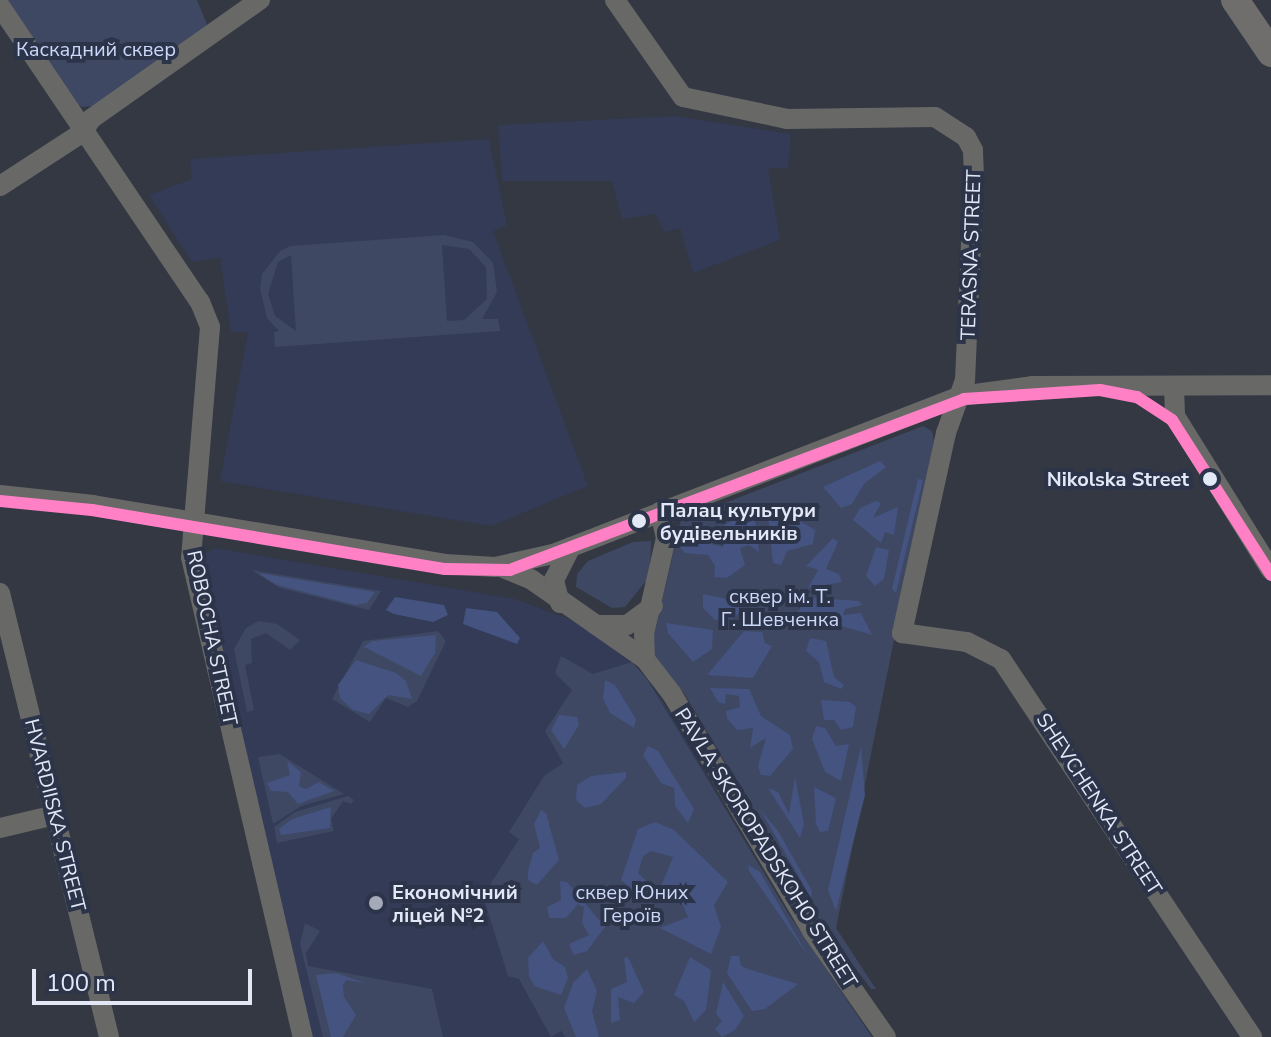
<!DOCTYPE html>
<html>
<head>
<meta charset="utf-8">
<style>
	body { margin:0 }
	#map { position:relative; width:1271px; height:1037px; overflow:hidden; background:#333843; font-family:"Nunito Sans",sans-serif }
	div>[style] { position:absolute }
	.built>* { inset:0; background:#333b56 }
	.green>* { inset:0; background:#3e4863 }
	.forest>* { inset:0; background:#445380 }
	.minor>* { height:20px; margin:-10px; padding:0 10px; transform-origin:10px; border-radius:10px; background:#686867 }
	.highway>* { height:28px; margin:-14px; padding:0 14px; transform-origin:14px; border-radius:14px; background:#6f6e6d }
	.tram-1>* { height:12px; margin:-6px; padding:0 6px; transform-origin:6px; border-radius:6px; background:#ff80c5 }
	.dots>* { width:22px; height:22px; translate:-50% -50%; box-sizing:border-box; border:4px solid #2c344a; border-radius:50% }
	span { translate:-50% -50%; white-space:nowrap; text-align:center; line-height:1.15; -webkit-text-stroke:8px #2c344a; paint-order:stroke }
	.park-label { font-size:20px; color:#ccd8f8 }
	.street-label { font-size:20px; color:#e3e8f7 }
	.stop-label { font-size:20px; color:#e3e8f7; font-weight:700 }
	.right { translate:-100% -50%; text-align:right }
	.left { translate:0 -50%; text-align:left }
	.poi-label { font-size:20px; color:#e3e8f7; font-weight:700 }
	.scale { position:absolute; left:32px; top:969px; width:220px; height:36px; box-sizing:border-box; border:4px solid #e3e8f7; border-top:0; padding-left:10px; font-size:24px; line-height:28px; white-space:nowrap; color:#e3e8f7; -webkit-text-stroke:6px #2c344a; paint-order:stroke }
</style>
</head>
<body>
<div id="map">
	<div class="built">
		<i style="clip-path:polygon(674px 116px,791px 134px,788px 168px,768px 168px,780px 240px,693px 273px,680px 228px,664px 232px,656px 214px,622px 219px,612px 181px,502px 181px,498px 125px)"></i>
		<i style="clip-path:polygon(489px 139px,507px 225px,493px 231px,588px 486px,491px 526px,220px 481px,248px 332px,231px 332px,220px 257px,192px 262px,149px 195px,192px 179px,190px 159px)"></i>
		<i style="clip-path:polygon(215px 548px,515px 599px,584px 625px,632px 662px,662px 700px,788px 913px,872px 1037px,311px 1037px,199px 558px)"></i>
	</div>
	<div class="green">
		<i style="clip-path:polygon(2px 0,197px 0,208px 27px,102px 105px,82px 107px,71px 100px)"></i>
		<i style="clip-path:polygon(evenodd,444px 235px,473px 242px,493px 263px,497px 292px,482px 319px,498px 319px,500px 331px,275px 347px,274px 332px,279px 331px,267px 318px,260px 288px,262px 274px,280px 251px,290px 246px,444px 235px,442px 245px,469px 249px,486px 267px,487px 299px,464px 320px,447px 321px,442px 245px,444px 235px,291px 255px,296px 331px,275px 316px,268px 294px,278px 262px,291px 255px)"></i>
		<i style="clip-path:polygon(923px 426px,932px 431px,934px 441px,836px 928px,876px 989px,871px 989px,819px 920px,684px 693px,650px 652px,681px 520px)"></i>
		<i style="clip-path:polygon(651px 541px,650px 576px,625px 607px,612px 608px,576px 587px,577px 574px,588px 561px,633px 542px)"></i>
		<i style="clip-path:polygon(251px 570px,381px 591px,369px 610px,280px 588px)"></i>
		<i style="clip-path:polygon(259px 621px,277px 624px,300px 640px,290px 650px,266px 633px,251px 639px,252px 663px,245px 665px,254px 710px,247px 712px,234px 649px,246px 628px)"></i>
		<i style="clip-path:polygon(438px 631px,446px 641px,417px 701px,408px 707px,386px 698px,370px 722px,332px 699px,363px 641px)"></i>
		<i style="clip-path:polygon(561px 656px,593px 674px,632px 662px,647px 679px,788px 913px,872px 1037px,565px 1037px,561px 1031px,551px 1037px,519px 979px,508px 976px,483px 896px,519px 839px,509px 832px,544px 776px,563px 763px,545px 731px,572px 690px,555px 673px)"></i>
		<i style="clip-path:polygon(280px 754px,344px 794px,301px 806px,273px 824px,258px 757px)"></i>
		<i style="clip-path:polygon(348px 796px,354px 800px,351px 804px,343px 801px,331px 819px,334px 831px,277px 843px,274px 827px,295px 812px)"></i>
		<i style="clip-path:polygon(305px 923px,320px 931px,306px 953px,308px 966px,432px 989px,443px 1037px,323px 1037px,300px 944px)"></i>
	</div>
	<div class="forest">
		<i style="clip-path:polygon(880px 461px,886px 467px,864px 484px,852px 504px,841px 508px,823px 487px)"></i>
		<i style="clip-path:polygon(918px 479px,923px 480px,896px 593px,892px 589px)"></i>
		<i style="clip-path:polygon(876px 501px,881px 503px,873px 518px,898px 507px,894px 535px,885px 532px,881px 543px,853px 520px,860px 508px)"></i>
		<i style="clip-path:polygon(767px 505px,780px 510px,778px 529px,798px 520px,815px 530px,813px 544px,787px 551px,781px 565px,773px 563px)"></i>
		<i style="clip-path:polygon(744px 514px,753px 517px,756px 525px,759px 552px,749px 545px,740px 548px,745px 565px,727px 578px,714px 577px,715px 566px,708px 555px,685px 553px,679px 546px,702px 542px,723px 547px,721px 527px)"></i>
		<i style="clip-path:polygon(833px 538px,838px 542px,826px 569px,839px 574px,842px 582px,808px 588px,818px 570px,806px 566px)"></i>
		<i style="clip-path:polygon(876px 547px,889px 550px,884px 579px,875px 586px,866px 576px)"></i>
		<i style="clip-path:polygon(259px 574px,265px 574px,375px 592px,367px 603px,355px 605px,277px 585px)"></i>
		<i style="clip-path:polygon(703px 594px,737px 601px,740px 611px,735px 618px,715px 620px,703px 608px)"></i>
		<i style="clip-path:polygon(395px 597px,444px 605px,448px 615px,433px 622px,394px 614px,386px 610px)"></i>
		<i style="clip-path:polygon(805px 597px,859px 601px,862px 605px,845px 609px,843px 615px,861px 613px,872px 635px,835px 624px,806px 630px,792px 626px)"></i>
		<i style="clip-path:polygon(466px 608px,497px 612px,520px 638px,517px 644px,463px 624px)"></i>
		<i style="clip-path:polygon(666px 623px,713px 630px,712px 649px,693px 662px,668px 633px)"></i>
		<i style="clip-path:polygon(744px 631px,762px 632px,765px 643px,772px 646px,753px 678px,707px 675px)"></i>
		<i style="clip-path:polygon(436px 635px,435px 653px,421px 676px,364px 647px,372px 641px)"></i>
		<i style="clip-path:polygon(810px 638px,826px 641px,834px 677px,844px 685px,841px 689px,824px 682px,819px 662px,806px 651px)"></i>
		<i style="clip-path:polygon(356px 660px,396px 673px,406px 681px,412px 699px,388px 695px,369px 714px,353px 710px,340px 698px,338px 685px)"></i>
		<i style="clip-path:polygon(605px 680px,615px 685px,636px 719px,634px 728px,610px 713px,603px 698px)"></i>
		<i style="clip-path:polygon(710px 688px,749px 689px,761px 716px,790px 735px,793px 749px,770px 776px,761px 775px,758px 766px,766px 738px,750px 748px,753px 728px,737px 730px,727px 718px,726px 711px,740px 707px,739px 696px,726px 694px,725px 704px,718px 702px)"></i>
		<i style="clip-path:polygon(821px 700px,850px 702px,856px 707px,853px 727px,841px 730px,834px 720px,824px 720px)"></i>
		<i style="clip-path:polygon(559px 715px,577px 717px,579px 725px,564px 749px,551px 730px)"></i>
		<i style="clip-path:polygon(816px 726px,825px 728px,836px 746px,849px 744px,841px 781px,825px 772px,812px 739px)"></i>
		<i style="clip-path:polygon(648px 746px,658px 751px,694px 809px,688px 823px,675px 806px,674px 788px,661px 783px,643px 755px)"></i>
		<i style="clip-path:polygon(861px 746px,865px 795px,836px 911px,828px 890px)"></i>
		<i style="clip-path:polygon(287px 761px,301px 772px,299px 786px,306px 789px,319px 782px,334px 791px,298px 804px,288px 792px,271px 791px,267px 783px,290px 775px)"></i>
		<i style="clip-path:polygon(626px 772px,626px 778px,601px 804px,585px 808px,576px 800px,577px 785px,591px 776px)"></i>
		<i style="clip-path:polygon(795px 777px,804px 824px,800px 838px,768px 788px,778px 792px,789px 814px)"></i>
		<i style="clip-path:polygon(814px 787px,836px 798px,828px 831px,820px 832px,816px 824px)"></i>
		<i style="clip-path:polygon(331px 807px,330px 828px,281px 835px,279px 829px,292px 819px)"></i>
		<i style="clip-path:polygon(760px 809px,778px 831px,812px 891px,811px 898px)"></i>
		<i style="clip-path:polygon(541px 810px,546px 813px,559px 860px,537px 885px,528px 880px,528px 871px,533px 853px,540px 848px,534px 824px)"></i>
		<i style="clip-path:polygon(655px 822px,674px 830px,728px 882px,714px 905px,721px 927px,711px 954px,660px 928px,688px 917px,681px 901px,657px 896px,673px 857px,651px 851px,643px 856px,638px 873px,646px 881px,644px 890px,636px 893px,621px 880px,638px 829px)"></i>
		<i style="clip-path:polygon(748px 865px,760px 872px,808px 956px,749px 871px)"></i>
		<i style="clip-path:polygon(560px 881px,567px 882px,605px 927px,587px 951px,574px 955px,569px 944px,589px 935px,582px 923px,584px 907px,578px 904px,566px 918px,549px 918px,547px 907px,561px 900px)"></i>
		<i style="clip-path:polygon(543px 941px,553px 959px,565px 967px,568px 978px,561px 995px,534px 986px,529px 976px,528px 958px)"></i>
		<i style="clip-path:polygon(731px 956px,739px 956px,741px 966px,751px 970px,798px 984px,765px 1009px,752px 1011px,727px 973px)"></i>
		<i style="clip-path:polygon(628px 957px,644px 992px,634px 1003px,618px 997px,620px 1020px,611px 1023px,611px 989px,627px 982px,624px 958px)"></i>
		<i style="clip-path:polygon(690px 957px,711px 970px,706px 1010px,694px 1022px,684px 1001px,674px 995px)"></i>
		<i style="clip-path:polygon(587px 969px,597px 991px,592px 1011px,599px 1037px,576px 1037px,564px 1008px,573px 983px)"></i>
		<i style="clip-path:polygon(336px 973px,365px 983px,347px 980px,343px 984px,344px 997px,356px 1015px,343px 1037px,331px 1037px,316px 975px)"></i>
		<i style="clip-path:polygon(723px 982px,744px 1016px,735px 1030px,722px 1037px,715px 1029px,722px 1021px,716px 1014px)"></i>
	</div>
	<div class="minor">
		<i style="left:615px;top:0;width:118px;rotate:55deg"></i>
		<i style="left:683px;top:97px;width:106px;rotate:11.9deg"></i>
		<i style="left:787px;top:119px;width:148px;rotate:-0.8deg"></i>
		<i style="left:935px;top:117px;width:37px;rotate:33deg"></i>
		<i style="left:966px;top:137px;width:15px;rotate:62deg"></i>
		<i style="left:973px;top:150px;width:25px;rotate:88deg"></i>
		<i style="left:974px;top:175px;width:205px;rotate:92.5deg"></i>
		<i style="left:965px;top:380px;width:56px;rotate:109.7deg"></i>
		<i style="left:946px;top:433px;width:205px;rotate:102.4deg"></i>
		<i style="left:902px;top:633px;width:66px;rotate:7.9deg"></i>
		<i style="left:967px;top:642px;width:38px;rotate:27deg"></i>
		<i style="left:1001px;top:659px;width:454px;rotate:56.4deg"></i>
		<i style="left:0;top:6px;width:357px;rotate:56deg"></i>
		<i style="left:200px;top:302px;width:27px;rotate:68deg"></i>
		<i style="left:210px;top:327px;width:231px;rotate:94.7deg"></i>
		<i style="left:191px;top:557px;width:493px;rotate:76.9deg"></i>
		<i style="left:0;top:186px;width:99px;rotate:-33deg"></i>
		<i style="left:83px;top:132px;width:15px;rotate:-58deg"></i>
		<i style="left:91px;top:119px;width:207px;rotate:-35.2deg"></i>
		<i style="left:1174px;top:386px;width:30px;rotate:88deg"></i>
		<i style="left:1175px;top:416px;width:181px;rotate:58.1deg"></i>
		<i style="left:0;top:495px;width:94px;rotate:6.1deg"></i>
		<i style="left:93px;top:505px;width:357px;rotate:9.5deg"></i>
		<i style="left:445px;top:564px;width:50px;rotate:3.4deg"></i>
		<i style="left:495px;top:567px;width:59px;rotate:-12.6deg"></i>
		<i style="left:553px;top:554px;width:437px;rotate:-21.2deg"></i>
		<i style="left:960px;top:396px;width:74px;rotate:-7.8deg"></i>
		<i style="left:1033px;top:386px;width:238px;rotate:-0.2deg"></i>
		<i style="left:503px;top:568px;width:31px;rotate:22deg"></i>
		<i style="left:532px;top:580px;width:138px;rotate:35deg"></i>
		<i style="left:645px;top:659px;width:44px;rotate:52.4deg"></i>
		<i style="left:672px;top:694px;width:275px;rotate:59.4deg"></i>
		<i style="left:812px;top:931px;width:129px;rotate:55.1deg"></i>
		<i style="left:0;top:593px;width:457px;rotate:76.2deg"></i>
		<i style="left:560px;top:603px;width:24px;rotate:-105deg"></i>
		<i style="left:554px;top:580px;width:37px;rotate:-63deg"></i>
		<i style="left:596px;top:625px;width:31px"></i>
		<i style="left:627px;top:625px;width:32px;rotate:-36deg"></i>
		<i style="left:645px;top:659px;width:25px;rotate:-92deg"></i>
		<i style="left:644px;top:634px;width:98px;rotate:-77.1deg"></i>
		<i style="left:666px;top:538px;width:27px;rotate:-103deg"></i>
		<i style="left:0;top:828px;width:57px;rotate:-13.3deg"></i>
	</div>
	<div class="highway">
		<i style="left:1235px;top:0;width:64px;rotate:55.8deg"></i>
	</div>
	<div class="tram-1">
		<i style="left:0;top:501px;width:92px;rotate:5.6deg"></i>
		<i style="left:92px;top:510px;width:358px;rotate:9.5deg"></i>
		<i style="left:445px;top:569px;width:65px;rotate:0.9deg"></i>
		<i style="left:510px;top:570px;width:485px;rotate:-20.6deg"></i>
		<i style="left:964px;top:399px;width:136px;rotate:-3.8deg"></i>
		<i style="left:1100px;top:390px;width:38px;rotate:11deg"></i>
		<i style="left:1137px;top:397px;width:42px;rotate:33.3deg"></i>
		<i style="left:1172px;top:420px;width:184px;rotate:57.4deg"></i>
	</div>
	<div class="dots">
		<i style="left:1210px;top:479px;background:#e3e8f7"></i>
		<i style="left:639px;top:521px;background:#e3e8f7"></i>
		<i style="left:376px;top:903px;background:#a5aab8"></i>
	</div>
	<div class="park-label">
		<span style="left:96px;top:49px">Каскадний сквер</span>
		<span style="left:780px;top:608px">сквер ім. Т.<br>Г. Шевченка</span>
		<span style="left:632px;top:904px">сквер Юних<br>Героїв</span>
	</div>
	<div class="street-label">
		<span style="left:971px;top:255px;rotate:-88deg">TERASNA STREET</span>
		<span style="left:212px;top:638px;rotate:78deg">ROBOCHA STREET</span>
		<span style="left:1099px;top:804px;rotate:57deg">SHEVCHENKA STREET</span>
		<span style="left:55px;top:815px;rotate:76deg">HVARDIISKA STREET</span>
		<span style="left:766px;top:848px;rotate:58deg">PAVLA SKOROPADSKOHO STREET</span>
	</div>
	<div class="stop-label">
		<span class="right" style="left:1189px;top:479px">Nikolska Street</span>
		<span class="left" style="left:660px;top:522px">Палац культури<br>будівельників</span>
	</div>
	<div class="poi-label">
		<span class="left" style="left:392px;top:904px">Економічний<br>ліцей №2</span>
	</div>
	<div class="scale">100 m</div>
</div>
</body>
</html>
